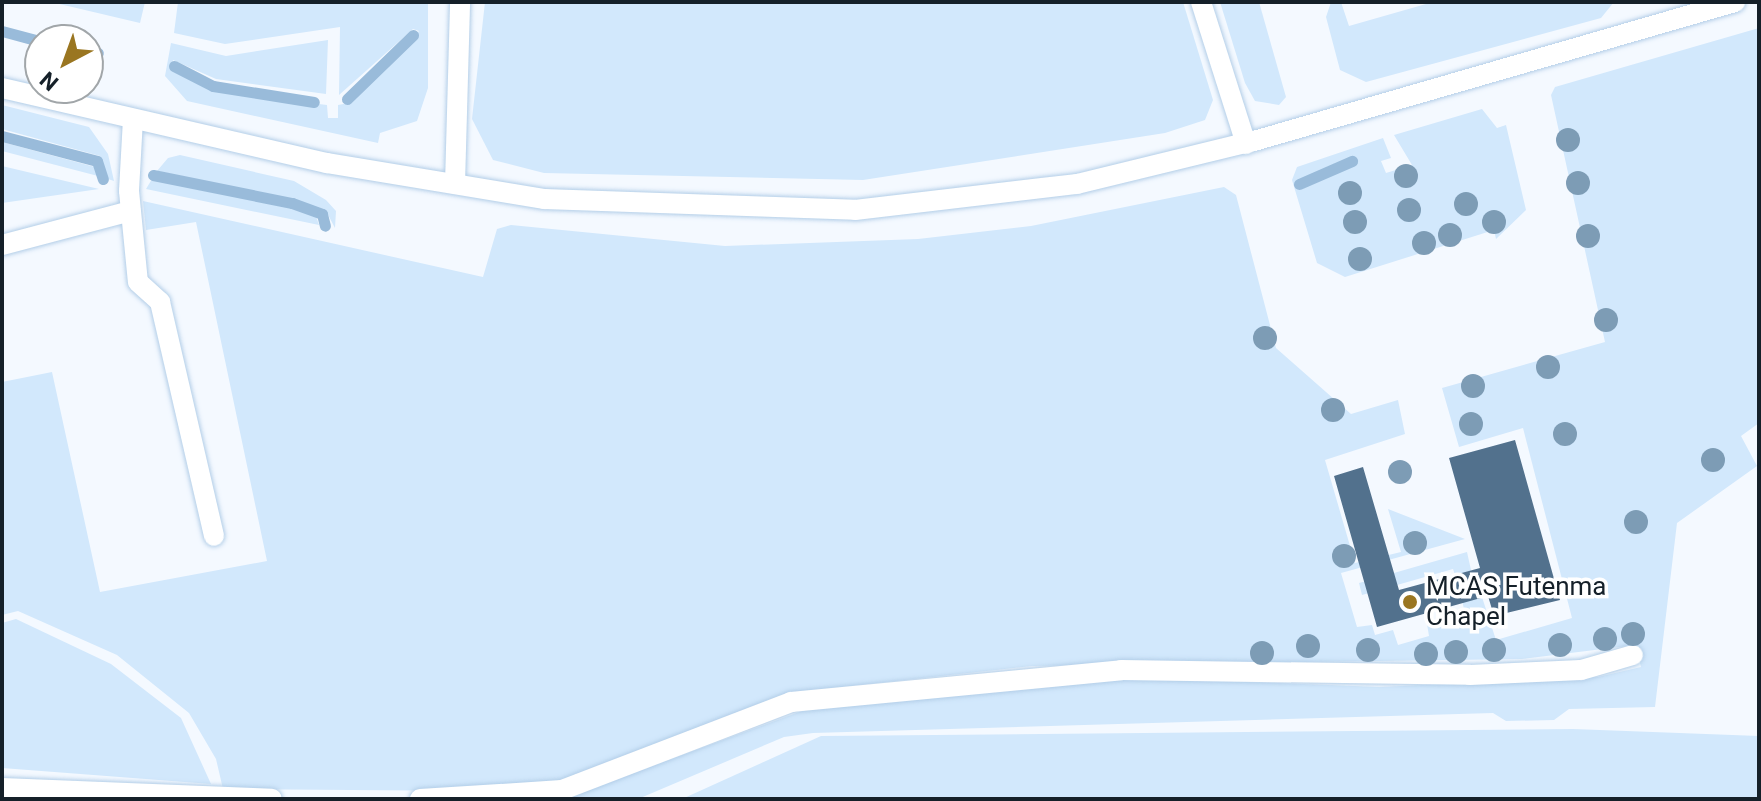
<!DOCTYPE html>
<html>
<head>
<meta charset="utf-8">
<style>
	body { margin:0 }
	#map { position:relative; width:1761px; height:801px; overflow:hidden; background:#f4f9ff; font-family:Roboto,sans-serif }
	div>[style] { position:absolute }
	.green>* { inset:0; background:#d2e8fc }
	.stream>* { height:11px; margin:-5.5px; padding:0 5.5px; transform-origin:5.5px; border-radius:5.5px; background:#99bbda }
	.building>* { inset:0; background:#52718d }
	.roads { filter:drop-shadow(0 0 2px #b3cee8) drop-shadow(0 0 2px #b3cee8) }
	.service>* { height:20px; margin:-10px; padding:0 10px; transform-origin:10px; border-radius:10px; background:#fff }
	.trees>* { width:24px; height:24px; margin:-12px; border-radius:50%; background:#7d9cb5 }
	.dots>* { width:22px; height:22px; translate:-50% -50%; box-sizing:border-box; border:4px solid #fff; border-radius:50% }
	span { translate:-50% -50%; white-space:nowrap; text-align:center; line-height:1.15; -webkit-text-stroke:7px #fff; paint-order:stroke }
	.poi-label { font-size:26px; color:#152029 }
	.left { translate:0 -50%; text-align:left }
	.frame { position:absolute; inset:0; border:4px solid #152029; pointer-events:none }
	.north { position:absolute; left:24px; top:24px; width:80px; height:80px; box-sizing:border-box; background:#fff; border:2px solid #a1a6a9; border-radius:50%; rotate:221deg; font-size:22px; font-weight:700; line-height:32px; text-align:center; color:#152029 }
	.north::after { content:''; display:block; margin:auto; width:28px; height:36px; background:#9a7621; clip-path:polygon(50% 0,100% 100%,50% 72%,0 100%) }
</style>
</head>
<body>
<div id="map">
	<div class="green">
		<i style="clip-path:polygon(51px 2px,145px 2px,140px 23px)"></i>
		<i style="clip-path:polygon(178px 2px,428px 2px,428px 88px,417px 121px,380px 133px,378px 143px,187px 101px,165px 76px,171px 43px,226px 56px,328px 40px,326px 94px,216px 79px,173px 60px,171px 69px,214px 91px,327px 105px,328px 118px,338px 118px,338px 105px,349px 103px,419px 31px,413px 29px,339px 95px,340px 27px,225px 44px,174px 33px)"></i>
		<i style="clip-path:polygon(485px 2px,1183px 2px,1213px 100px,1205px 120px,1165px 133px,863px 180px,544px 173px,493px 160px,472px 119px)"></i>
		<i style="clip-path:polygon(1220px 2px,1259px 2px,1286px 97px,1279px 105px,1255px 101px,1245px 83px)"></i>
		<i style="clip-path:polygon(1331px 2px,1341px 2px,1349px 26px,1433px 2px,1614px 2px,1601px 18px,1366px 82px,1340px 70px,1326px 17px)"></i>
		<i style="clip-path:polygon(1759px 28px,1759px 423px,1741px 436px,1757px 466px,1677px 523px,1655px 707px,1569px 709px,1554px 720px,1506px 721px,1493px 713px,813px 733px,784px 737px,638px 799px,563px 799px,818px 705px,1117px 677px,1379px 687px,1598px 677px,1641px 667px,1635px 645px,1522px 659px,1032px 666px,787px 693px,557px 782px,481px 791px,223px 789px,216px 759px,189px 713px,117px 655px,18px 611px,2px 615px,2px 382px,52px 372px,100px 592px,267px 561px,196px 222px,146px 230px,143px 201px,483px 277px,497px 229px,511px 225px,725px 246px,918px 239px,1031px 226px,1224px 187px,1236px 195px,1276px 348px,1351px 414px,1398px 400px,1405px 434px,1325px 460px,1355px 563px,1401px 552px,1388px 509px,1465px 539px,1341px 573px,1357px 627px,1372px 625px,1375px 635px,1393px 630px,1398px 645px,1429px 636px,1427px 624px,1465px 614px,1462px 600px,1481px 594px,1496px 640px,1572px 618px,1523px 428px,1459px 447px,1442px 388px,1605px 342px,1551px 95px,1555px 87px)"></i>
		<i style="clip-path:polygon(2px 105px,89px 127px,108px 154px,114px 181px,108px 179px,100px 156px,2px 129px)"></i>
		<i style="clip-path:polygon(1482px 109px,1497px 128px,1506px 125px,1526px 210px,1496px 239px,1494px 230px,1345px 277px,1317px 263px,1292px 180px,1297px 167px,1383px 138px,1391px 158px,1381px 161px,1386px 173px,1412px 165px,1394px 135px)"></i>
		<i style="clip-path:polygon(2px 142px,95px 167px,98px 176px,2px 151px)"></i>
		<i style="clip-path:polygon(180px 155px,294px 181px,326px 200px,336px 211px,335px 228px,326px 211px,293px 199px,157px 171px,168px 158px)"></i>
		<i style="clip-path:polygon(2px 166px,99px 189px,2px 203px)"></i>
		<i style="clip-path:polygon(152px 179px,287px 207px,316px 216px,319px 225px,146px 189px)"></i>
		<i style="clip-path:polygon(1467px 552px,1473px 579px,1458px 583px,1453px 569px,1362px 595px,1359px 583px)"></i>
		<i style="clip-path:polygon(16px 619px,111px 664px,181px 718px,211px 784px,2px 768px,2px 623px)"></i>
		<i style="clip-path:polygon(1573px 729px,1759px 736px,1759px 799px,682px 799px,821px 736px)"></i>
	</div>
	<div class="stream">
		<i style="left:2px;top:31px;width:39px;rotate:15deg"></i>
		<i style="left:88px;top:51px;width:10px;rotate:11deg"></i>
		<i style="left:174px;top:66px;width:44px;rotate:27.1deg"></i>
		<i style="left:213px;top:86px;width:102px;rotate:9deg"></i>
		<i style="left:347px;top:99px;width:92px;rotate:-44.1deg"></i>
		<i style="left:2px;top:136px;width:98px;rotate:14.7deg"></i>
		<i style="left:97px;top:161px;width:19px;rotate:72deg"></i>
		<i style="left:153px;top:175px;width:142px;rotate:11.4deg"></i>
		<i style="left:292px;top:203px;width:32px;rotate:20deg"></i>
		<i style="left:322px;top:214px;width:12px;rotate:76deg"></i>
		<i style="left:1299px;top:184px;width:58px;rotate:-23.5deg"></i>
	</div>
	<div class="building">
		<i style="clip-path:polygon(1515px 440px,1560px 600px,1494px 616px,1488px 596px,1377px 627px,1334px 476px,1363px 467px,1399px 590px,1480px 568px,1449px 458px)"></i>
	</div>
	<div class="roads">
		<div class="service">
			<i style="left:1201px;top:2px;width:149px;rotate:72.4deg"></i>
			<i style="left:2px;top:88px;width:334px;rotate:13deg"></i>
			<i style="left:327px;top:163px;width:220px;rotate:9.4deg"></i>
			<i style="left:544px;top:199px;width:311px;rotate:2deg"></i>
			<i style="left:855px;top:210px;width:224px;rotate:-6.7deg"></i>
			<i style="left:1077px;top:184px;width:182px;rotate:-13.7deg"></i>
			<i style="left:1254px;top:141px;width:501px;rotate:-16.12deg"></i>
			<i style="left:133px;top:119px;width:72px;rotate:93.2deg"></i>
			<i style="left:129px;top:191px;width:91px;rotate:84.4deg"></i>
			<i style="left:138px;top:282px;width:30px;rotate:42deg"></i>
			<i style="left:160px;top:302px;width:240px;rotate:77deg"></i>
			<i style="left:455px;top:184px;width:182px;rotate:-88.4deg"></i>
			<i style="left:2px;top:245px;width:133px;rotate:-14.8deg"></i>
			<i style="left:2px;top:788px;width:270px;rotate:2.3deg"></i>
			<i style="left:420px;top:799px;width:142px;rotate:-3.6deg"></i>
			<i style="left:562px;top:790px;width:245px;rotate:-21deg"></i>
			<i style="left:791px;top:702px;width:332px;rotate:-5.5deg"></i>
			<i style="left:1121px;top:670px;width:349px;rotate:0.8deg"></i>
			<i style="left:1470px;top:675px;width:111px;rotate:-2.6deg"></i>
			<i style="left:1581px;top:670px;width:54px;rotate:-16.1deg"></i>
		</div>
	</div>
	<div class="trees">
		<i style="left:1568px;top:140px"></i>
		<i style="left:1406px;top:176px"></i>
		<i style="left:1578px;top:183px"></i>
		<i style="left:1350px;top:193px"></i>
		<i style="left:1466px;top:204px"></i>
		<i style="left:1409px;top:210px"></i>
		<i style="left:1355px;top:222px"></i>
		<i style="left:1494px;top:222px"></i>
		<i style="left:1450px;top:235px"></i>
		<i style="left:1588px;top:236px"></i>
		<i style="left:1424px;top:243px"></i>
		<i style="left:1360px;top:259px"></i>
		<i style="left:1606px;top:320px"></i>
		<i style="left:1265px;top:338px"></i>
		<i style="left:1548px;top:367px"></i>
		<i style="left:1473px;top:386px"></i>
		<i style="left:1333px;top:410px"></i>
		<i style="left:1471px;top:424px"></i>
		<i style="left:1565px;top:434px"></i>
		<i style="left:1713px;top:460px"></i>
		<i style="left:1400px;top:472px"></i>
		<i style="left:1636px;top:522px"></i>
		<i style="left:1415px;top:543px"></i>
		<i style="left:1344px;top:556px"></i>
		<i style="left:1633px;top:634px"></i>
		<i style="left:1605px;top:639px"></i>
		<i style="left:1560px;top:645px"></i>
		<i style="left:1308px;top:646px"></i>
		<i style="left:1368px;top:650px"></i>
		<i style="left:1494px;top:650px"></i>
		<i style="left:1456px;top:652px"></i>
		<i style="left:1262px;top:653px"></i>
		<i style="left:1426px;top:654px"></i>
	</div>
	<div class="dots">
		<i style="left:1410px;top:602px;background:#9a7621"></i>
	</div>
	<div class="poi-label">
		<span class="left" style="left:1426px;top:602px">MCAS Futenma<br>Chapel</span>
	</div>
	<div class="frame"></div>
	<div class="north">N</div>
</div>
</body>
</html>
